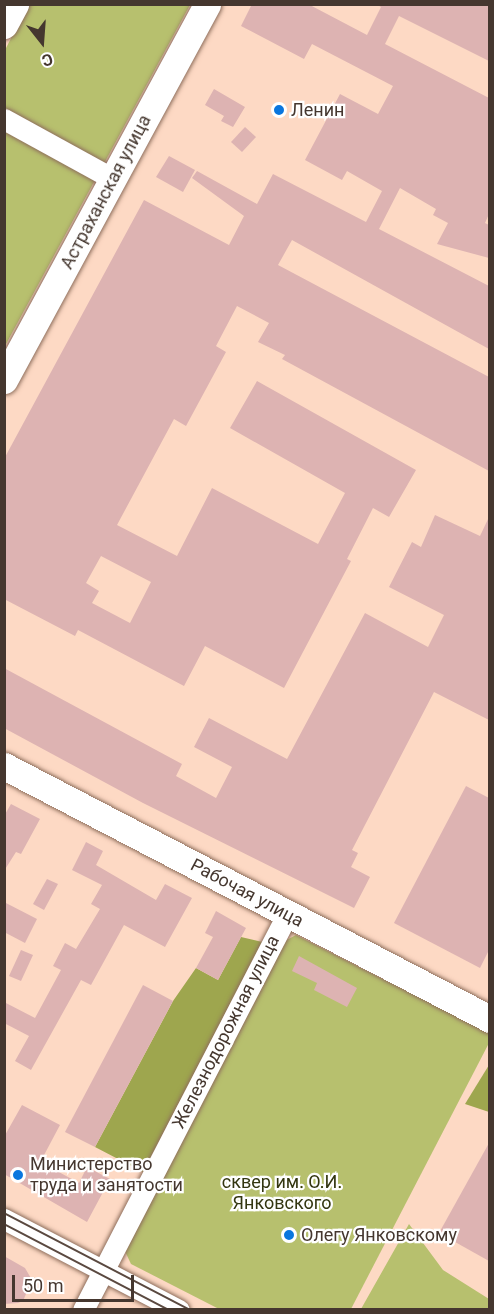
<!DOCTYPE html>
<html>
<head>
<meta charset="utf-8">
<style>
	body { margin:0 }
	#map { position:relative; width:494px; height:1314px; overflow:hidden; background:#fdd9c4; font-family:Roboto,sans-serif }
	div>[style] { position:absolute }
	.green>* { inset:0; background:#b7c06e }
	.forest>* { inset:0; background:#9ea64e }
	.building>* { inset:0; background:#ddb3b2 }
	.roads { filter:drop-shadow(0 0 2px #8e6e5c) drop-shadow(0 0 2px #8e6e5c) }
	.minor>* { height:21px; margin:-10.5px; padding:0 10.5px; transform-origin:10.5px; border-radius:10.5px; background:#fff }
	.major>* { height:27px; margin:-13.5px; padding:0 13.5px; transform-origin:13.5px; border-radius:13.5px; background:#fff }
	.tram>* { height:1.5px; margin:-0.75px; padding:0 0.75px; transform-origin:0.75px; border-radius:0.75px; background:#5a4940 }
	.dots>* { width:16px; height:16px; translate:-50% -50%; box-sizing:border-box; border:3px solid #fff; border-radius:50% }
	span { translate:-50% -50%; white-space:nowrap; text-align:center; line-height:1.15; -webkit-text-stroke:4.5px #fff; paint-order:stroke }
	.poi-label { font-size:18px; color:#45372f }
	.left { translate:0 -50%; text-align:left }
	.street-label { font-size:18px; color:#45372f }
	.park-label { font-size:18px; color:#333610 }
	.frame { position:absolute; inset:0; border:6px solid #45372f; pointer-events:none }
	.north { position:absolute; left:12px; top:12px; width:60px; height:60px; -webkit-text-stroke:4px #fff; paint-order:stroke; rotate:163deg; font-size:16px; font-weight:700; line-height:24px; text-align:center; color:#45372f }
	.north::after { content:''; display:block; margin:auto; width:21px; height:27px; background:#45372f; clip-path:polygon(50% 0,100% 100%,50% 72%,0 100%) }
	.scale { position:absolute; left:12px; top:1275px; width:122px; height:27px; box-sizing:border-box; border:3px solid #45372f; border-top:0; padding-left:8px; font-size:18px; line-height:21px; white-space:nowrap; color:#45372f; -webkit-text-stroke:4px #fff; paint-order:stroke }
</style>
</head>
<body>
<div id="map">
	<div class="green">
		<i style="clip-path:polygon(28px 5px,190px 5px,5px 346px,5px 50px)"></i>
		<i style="clip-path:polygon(296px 935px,489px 1033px,489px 1043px,351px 1309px,219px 1309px,131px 1264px,123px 1247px,283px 942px)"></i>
		<i style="clip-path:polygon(409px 1224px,443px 1270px,489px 1299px,489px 1309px,361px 1309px)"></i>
	</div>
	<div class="forest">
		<i style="clip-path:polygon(241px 937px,262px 942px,143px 1172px,95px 1147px,173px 1001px,196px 968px,218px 980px)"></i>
		<i style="clip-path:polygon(489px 1065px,489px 1112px,465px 1104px)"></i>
	</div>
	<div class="building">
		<i style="clip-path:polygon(evenodd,252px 4px,308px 4px,367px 35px,381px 7px,376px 4px,489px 4px,489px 61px,399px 16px,385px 44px,489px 98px,489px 214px,485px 223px,489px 225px,489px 258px,437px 244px,448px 223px,433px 215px,436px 209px,400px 188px,379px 229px,489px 286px,489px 349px,292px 240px,278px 265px,489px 377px,489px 471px,282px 359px,285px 355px,258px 342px,269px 323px,237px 306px,216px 346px,226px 352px,186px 426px,174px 419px,117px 525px,177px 556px,212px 488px,318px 544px,345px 493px,230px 428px,257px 381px,416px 470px,389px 517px,373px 508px,347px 559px,351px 561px,284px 688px,205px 646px,184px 686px,78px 630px,75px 636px,4px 599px,4px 459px,144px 200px,229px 245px,244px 216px,192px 178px,197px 171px,257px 204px,273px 174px,366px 222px,382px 191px,347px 171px,342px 180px,305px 160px,340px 94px,378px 114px,393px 86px,312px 44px,304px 59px,241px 26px,252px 4px,101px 556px,151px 582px,130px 623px,92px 603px,99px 591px,86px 583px,101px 556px)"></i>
		<i style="clip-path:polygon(214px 89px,245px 107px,233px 127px,221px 121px,224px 116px,205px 105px)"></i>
		<i style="clip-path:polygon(245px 127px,256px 137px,242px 152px,231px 142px)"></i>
		<i style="clip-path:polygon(169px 156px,195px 170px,183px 192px,156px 177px)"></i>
		<i style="clip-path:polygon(435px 515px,480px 536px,489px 517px,489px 720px,434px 692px,352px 850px,358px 853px,351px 867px,370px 877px,354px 908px,143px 803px,4px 728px,4px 668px,182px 764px,176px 776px,216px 798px,232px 767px,194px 747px,209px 718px,287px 759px,365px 613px,428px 647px,444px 615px,389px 587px,412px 542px,421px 547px)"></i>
		<i style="clip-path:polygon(466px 786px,489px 798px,489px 950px,480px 968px,394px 923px)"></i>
		<i style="clip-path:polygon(11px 804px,40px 819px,21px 854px,16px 852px,4px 871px,4px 816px)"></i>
		<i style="clip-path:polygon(86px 842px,103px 851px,96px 865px,156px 900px,165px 884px,192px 898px,165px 947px,124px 925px,91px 985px,81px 980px,31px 1070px,15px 1061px,29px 1036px,4px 1023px,4px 1002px,35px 1018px,61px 970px,53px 966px,65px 943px,76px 949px,100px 909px,91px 904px,102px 885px,72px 870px)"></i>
		<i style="clip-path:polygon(47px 879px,58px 884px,44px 910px,33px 904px)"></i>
		<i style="clip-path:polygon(4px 902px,37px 919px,25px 943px,4px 932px)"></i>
		<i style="clip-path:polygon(216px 911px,246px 928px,218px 980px,196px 968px,213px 937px,205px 933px)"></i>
		<i style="clip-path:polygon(21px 950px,33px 955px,21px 981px,9px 976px)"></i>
		<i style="clip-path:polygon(299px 956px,357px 988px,347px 1007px,314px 990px,317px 983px,292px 971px)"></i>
		<i style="clip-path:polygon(143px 985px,173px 1001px,95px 1147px,65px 1132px)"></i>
		<i style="clip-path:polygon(22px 1105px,60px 1125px,43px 1157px,49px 1160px,46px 1165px,79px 1183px,87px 1167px,110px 1179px,87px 1222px,4px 1174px,4px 1137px)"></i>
		<i style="clip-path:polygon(489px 1143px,489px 1261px,439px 1233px)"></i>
		<i style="clip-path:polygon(4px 1256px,25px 1268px,32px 1280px,23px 1301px,18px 1303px,4px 1304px)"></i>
	</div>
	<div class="roads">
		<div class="minor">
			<i style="left:4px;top:119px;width:124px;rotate:28.8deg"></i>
			<i style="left:4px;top:1219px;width:197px;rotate:27.5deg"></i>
			<i style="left:83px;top:1310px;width:445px;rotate:-62.7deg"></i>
		</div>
		<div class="major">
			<i style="left:4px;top:25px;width:24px;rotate:-62deg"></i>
			<i style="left:4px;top:380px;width:427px;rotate:-61.6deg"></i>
			<i style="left:4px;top:766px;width:548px;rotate:27.5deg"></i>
		</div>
	</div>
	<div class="tram">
		<i style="left:4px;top:1213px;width:210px;rotate:27.5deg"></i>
		<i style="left:4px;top:1224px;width:186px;rotate:27.5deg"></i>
	</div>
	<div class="dots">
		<i style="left:279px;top:110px;background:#0a76de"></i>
		<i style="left:18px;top:1175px;background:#0a76de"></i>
		<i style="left:289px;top:1235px;background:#0a76de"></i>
	</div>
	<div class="poi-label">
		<span class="left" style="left:291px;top:110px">Ленин</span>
		<span class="left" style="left:30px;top:1175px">Министерство<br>труда и занятости</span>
		<span class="left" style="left:301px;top:1235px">Олегу Янковскому</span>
	</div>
	<div class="street-label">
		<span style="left:106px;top:192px;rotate:-62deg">Астраханская улица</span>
		<span style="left:247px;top:893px;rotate:28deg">Рабочая улица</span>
		<span style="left:226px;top:1032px;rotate:-63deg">Железнодорожная улица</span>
	</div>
	<div class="park-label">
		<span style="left:282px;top:1193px">сквер им. О.И.<br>Янковского</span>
	</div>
	<div class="frame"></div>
	<div class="north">С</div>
	<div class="scale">50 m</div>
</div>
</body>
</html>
